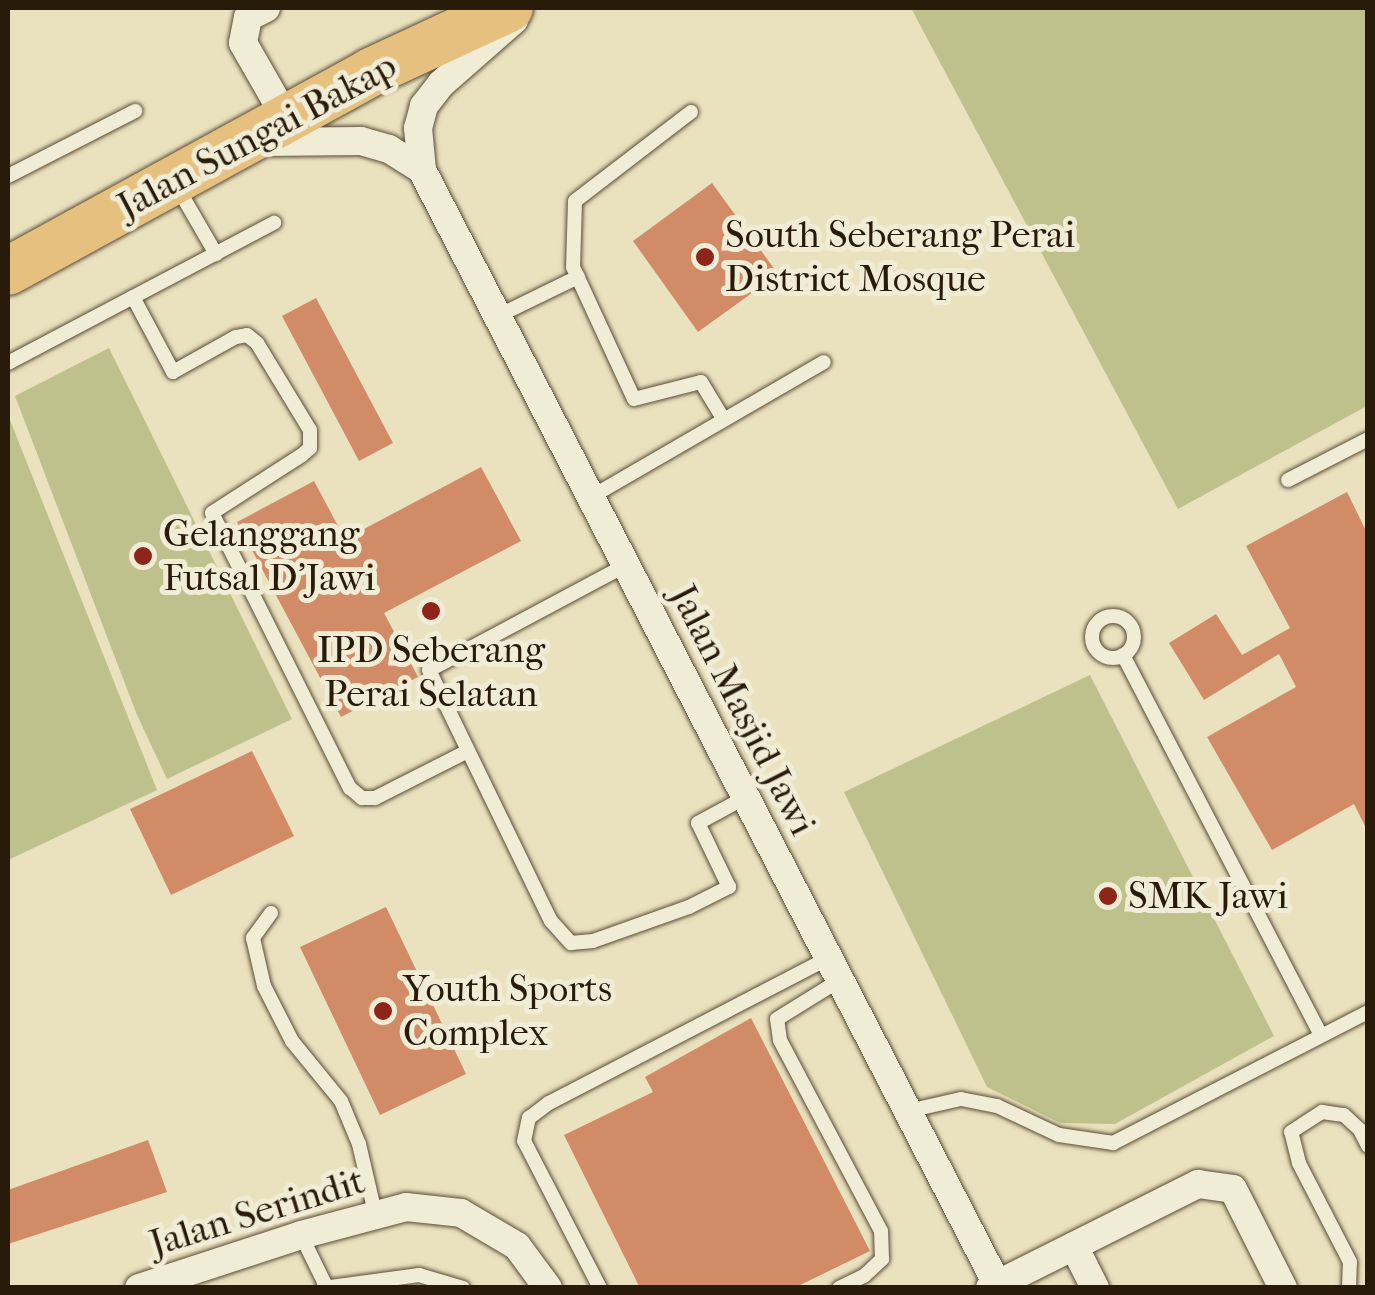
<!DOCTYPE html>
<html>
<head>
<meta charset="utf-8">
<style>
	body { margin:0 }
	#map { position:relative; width:1375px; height:1295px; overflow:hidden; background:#eae1be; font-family:"IM FELL French Canon",serif }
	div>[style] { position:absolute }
	.green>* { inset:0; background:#bfc18c }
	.building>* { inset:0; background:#d28b67 }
	.roads { filter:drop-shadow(0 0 2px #594c37) drop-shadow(0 0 2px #594c37) }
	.service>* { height:14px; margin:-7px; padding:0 7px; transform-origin:7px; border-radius:7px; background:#f1ecd5 }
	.service>.ring { margin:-7px; padding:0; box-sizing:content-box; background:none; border:14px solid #f1ecd5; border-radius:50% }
	.minor>* { height:28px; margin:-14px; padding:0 14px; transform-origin:14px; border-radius:14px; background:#f1ecd5 }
	.trunk>* { height:48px; margin:-24px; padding:0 24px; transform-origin:24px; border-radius:24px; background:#e5c07f }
	.dots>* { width:28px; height:28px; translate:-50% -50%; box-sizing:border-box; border:5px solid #f1ecd5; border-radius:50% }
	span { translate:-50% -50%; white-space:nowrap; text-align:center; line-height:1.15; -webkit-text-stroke:10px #f1ecd5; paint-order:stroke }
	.street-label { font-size:38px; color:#291b0a }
	.poi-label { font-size:38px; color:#291b0a }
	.left { translate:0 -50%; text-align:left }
	.frame { position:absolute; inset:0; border:10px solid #291b0a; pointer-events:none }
</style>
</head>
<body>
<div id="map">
	<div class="green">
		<i style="clip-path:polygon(911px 8px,1367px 8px,1367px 406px,1178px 509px)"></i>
		<i style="clip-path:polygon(109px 348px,292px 719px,167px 779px,137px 715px,15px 396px)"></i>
		<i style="clip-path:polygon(8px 415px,157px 790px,8px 860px)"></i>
		<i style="clip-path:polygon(1090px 675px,1274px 1036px,1115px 1124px,1060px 1123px,987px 1087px,844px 792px)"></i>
	</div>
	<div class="building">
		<i style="clip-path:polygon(712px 183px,778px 274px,698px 332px,633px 241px)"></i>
		<i style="clip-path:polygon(316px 298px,393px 443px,359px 461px,282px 316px)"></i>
		<i style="clip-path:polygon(481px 467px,521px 541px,384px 613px,418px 677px,341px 717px,237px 522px,314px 481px,345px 539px)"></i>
		<i style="clip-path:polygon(1347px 492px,1368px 535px,1368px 832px,1354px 804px,1272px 850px,1207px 737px,1296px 687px,1279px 654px,1204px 700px,1169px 643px,1216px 614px,1242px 655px,1290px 628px,1246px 546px)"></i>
		<i style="clip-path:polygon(252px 751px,294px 836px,171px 895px,130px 809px)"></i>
		<i style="clip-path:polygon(386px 907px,466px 1074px,380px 1115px,300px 947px)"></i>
		<i style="clip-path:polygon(751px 1018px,870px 1251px,794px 1288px,640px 1288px,564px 1135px,653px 1092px,645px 1077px)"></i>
		<i style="clip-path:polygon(148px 1140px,167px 1192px,8px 1244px,8px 1190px)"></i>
	</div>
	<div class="roads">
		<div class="service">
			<i style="left:691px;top:112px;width:146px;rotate:142.5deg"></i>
			<i style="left:575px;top:201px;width:66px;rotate:91.7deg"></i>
			<i style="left:573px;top:267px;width:145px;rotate:65.2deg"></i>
			<i style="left:634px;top:399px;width:69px;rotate:-14.2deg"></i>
			<i style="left:701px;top:382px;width:44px;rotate:58.8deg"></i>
			<i style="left:8px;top:176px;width:143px;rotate:-27.1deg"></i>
			<i style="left:176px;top:185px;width:80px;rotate:59.9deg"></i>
			<i style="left:133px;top:297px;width:85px;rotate:61.9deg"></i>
			<i style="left:173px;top:372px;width:72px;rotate:-29.1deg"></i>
			<i style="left:236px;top:337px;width:11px;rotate:-10deg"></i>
			<i style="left:247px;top:335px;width:13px;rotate:39deg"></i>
			<i style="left:257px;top:343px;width:102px;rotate:58.7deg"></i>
			<i style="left:310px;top:430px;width:18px;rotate:90deg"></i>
			<i style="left:310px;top:448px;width:11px;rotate:139deg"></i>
			<i style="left:302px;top:455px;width:107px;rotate:147.2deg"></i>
			<i style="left:212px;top:513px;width:308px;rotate:63.4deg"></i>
			<i style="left:350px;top:788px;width:16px;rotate:40deg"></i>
			<i style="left:362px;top:798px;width:13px"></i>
			<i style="left:375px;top:798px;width:102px;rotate:-26.8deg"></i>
			<i style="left:498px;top:316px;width:89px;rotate:-26deg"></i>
			<i style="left:8px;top:363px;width:301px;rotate:-27.8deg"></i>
			<i style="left:1288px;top:480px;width:90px;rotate:-27.1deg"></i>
			<i style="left:591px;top:497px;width:269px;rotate:-30.1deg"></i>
			<i style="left:626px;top:565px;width:223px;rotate:151.9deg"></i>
			<i style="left:429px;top:670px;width:279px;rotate:64.1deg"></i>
			<i style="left:551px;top:921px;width:30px;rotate:48deg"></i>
			<i style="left:571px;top:943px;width:22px;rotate:-5deg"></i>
			<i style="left:593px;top:941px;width:102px;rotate:-19.5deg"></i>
			<i style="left:689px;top:907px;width:45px;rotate:-26.6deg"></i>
			<i style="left:729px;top:887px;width:71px;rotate:-115.8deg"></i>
			<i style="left:698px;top:823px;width:55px;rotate:-28.4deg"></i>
			<i class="ring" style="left:1092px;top:616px;width:28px;height:28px"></i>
			<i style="left:1123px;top:655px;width:426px;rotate:62.5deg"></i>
			<i style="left:271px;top:913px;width:31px;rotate:126deg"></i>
			<i style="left:253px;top:938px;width:49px;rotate:77.1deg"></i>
			<i style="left:264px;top:986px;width:62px;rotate:63deg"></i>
			<i style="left:292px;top:1041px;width:77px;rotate:50.8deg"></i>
			<i style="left:341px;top:1101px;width:47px;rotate:67.3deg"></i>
			<i style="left:359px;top:1144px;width:71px;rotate:76.9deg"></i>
			<i style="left:908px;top:1111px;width:54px;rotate:-12.8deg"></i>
			<i style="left:961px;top:1099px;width:37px;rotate:11deg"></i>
			<i style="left:997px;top:1106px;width:68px;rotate:25.1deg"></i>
			<i style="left:1059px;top:1135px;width:55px;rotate:8.4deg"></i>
			<i style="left:1113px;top:1143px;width:287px;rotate:-27.2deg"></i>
			<i style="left:301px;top:1235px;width:59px;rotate:63.9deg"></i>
			<i style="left:323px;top:1288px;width:97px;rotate:-7.7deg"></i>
			<i style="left:419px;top:1275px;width:46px;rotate:16.5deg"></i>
			<i style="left:600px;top:1288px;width:165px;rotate:-117.3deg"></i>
			<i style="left:524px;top:1141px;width:24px;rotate:-78deg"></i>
			<i style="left:529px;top:1118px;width:25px;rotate:-37deg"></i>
			<i style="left:549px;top:1103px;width:315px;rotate:-27.4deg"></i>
			<i style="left:839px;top:1288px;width:28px;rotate:-26deg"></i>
			<i style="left:864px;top:1276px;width:25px;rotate:-43deg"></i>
			<i style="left:882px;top:1259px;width:28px;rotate:-92deg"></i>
			<i style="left:881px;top:1231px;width:216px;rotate:-117.9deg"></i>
			<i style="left:780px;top:1040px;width:21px;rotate:-98deg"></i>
			<i style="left:777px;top:1019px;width:74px;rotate:-31.8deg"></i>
			<i style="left:1349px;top:1288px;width:26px;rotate:-88deg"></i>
			<i style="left:1350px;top:1262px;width:111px;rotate:-117.3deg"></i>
			<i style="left:1299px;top:1163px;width:32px;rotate:-104deg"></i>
			<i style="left:1291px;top:1132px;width:37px;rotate:-33deg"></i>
			<i style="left:1322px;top:1112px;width:22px;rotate:8deg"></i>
			<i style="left:1344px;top:1115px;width:22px;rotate:43deg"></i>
			<i style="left:1360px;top:1130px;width:18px;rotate:63deg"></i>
		</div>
		<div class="minor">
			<i style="left:266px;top:8px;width:20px;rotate:153deg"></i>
			<i style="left:248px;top:17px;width:26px;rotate:101deg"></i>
			<i style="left:243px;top:43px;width:86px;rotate:60.2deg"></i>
			<i style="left:514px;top:20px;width:97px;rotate:138.8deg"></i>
			<i style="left:441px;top:84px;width:28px;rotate:128deg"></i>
			<i style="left:424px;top:106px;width:23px;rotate:105deg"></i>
			<i style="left:418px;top:128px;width:42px;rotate:84.6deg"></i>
			<i style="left:422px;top:170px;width:1254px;rotate:62.7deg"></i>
			<i style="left:261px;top:142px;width:100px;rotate:-0.6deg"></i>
			<i style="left:361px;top:141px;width:29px;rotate:16deg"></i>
			<i style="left:389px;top:149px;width:39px;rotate:32deg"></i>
			<i style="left:1074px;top:1246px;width:47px;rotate:63.4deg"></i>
			<i style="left:139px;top:1288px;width:170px;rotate:-18.1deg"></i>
			<i style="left:301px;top:1235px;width:109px;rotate:-14.9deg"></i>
			<i style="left:406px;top:1207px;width:55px;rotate:6.2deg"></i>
			<i style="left:461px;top:1213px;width:65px;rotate:30.5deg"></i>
			<i style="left:517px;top:1246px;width:52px;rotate:53.6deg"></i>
			<i style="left:990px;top:1288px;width:233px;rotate:-26.6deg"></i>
			<i style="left:1198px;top:1184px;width:35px;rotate:8deg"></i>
			<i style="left:1233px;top:1189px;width:111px;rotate:63.2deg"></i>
		</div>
		<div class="trunk">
			<i style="left:8px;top:271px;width:414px;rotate:-28.7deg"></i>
			<i style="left:371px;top:72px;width:152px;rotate:-24.9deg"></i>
		</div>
	</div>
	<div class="dots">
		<i style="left:705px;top:257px;background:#8f2418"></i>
		<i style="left:143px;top:556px;background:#8f2418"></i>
		<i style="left:431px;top:611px;background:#8f2418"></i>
		<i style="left:1108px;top:896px;background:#8f2418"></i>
		<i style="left:383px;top:1011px;background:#8f2418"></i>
	</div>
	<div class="street-label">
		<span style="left:257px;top:136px;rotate:-28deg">Jalan Sungai Bakap</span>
		<span style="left:743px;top:710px;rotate:63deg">Jalan Masjid Jawi</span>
		<span style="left:257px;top:1212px;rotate:-17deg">Jalan Serindit</span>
	</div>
	<div class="poi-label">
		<span class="left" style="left:725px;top:257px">South Seberang Perai<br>District Mosque</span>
		<span class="left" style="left:163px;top:556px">Gelanggang<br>Futsal D'Jawi</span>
		<span style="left:431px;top:672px">IPD Seberang<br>Perai Selatan</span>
		<span class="left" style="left:1128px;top:896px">SMK Jawi</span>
		<span class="left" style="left:403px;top:1011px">Youth Sports<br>Complex</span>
	</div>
	<div class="frame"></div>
</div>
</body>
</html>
